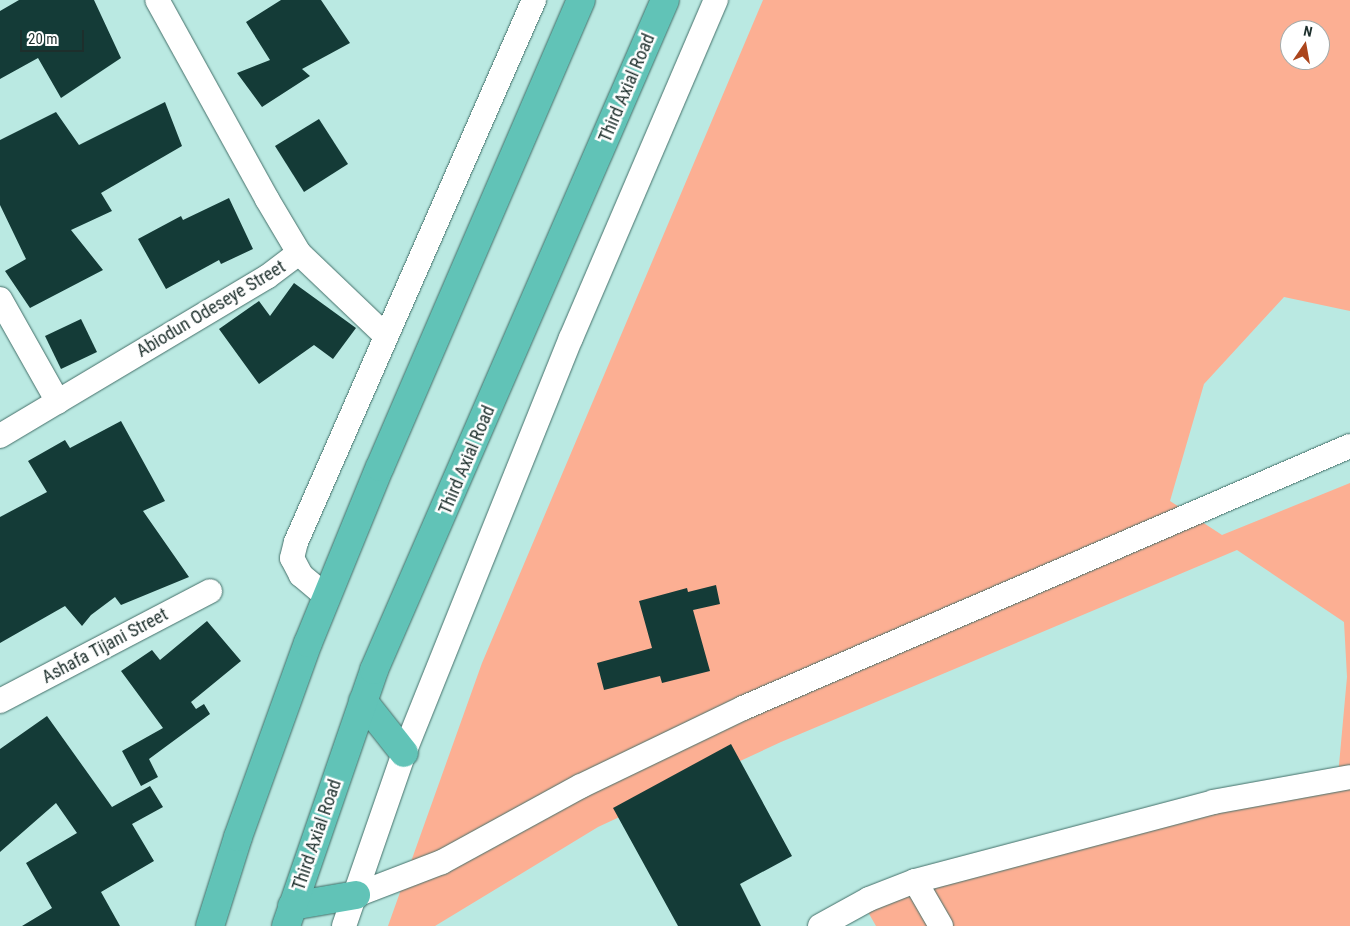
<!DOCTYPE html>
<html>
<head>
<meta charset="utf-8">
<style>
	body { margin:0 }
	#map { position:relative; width:1350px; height:926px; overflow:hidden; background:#bae9e2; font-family:"Roboto Condensed",sans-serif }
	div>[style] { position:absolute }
	.green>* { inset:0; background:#fcaf93 }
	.building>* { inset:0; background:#143b37 }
	.roads { filter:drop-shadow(0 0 1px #446f69) drop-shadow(0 0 1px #446f69) }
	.minor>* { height:24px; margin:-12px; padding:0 12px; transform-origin:12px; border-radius:12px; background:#fff }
	.motorway>* { height:28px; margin:-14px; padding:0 14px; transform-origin:14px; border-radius:14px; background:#61c3b7 }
	span { translate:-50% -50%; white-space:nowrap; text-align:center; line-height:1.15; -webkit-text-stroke:5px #fff; paint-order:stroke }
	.street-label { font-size:18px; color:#1d2f2c }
	.north { position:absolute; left:1280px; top:20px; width:50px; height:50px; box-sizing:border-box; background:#fff; border:1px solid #a5acab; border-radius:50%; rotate:12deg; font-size:14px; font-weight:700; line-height:20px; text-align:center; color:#1d2f2c }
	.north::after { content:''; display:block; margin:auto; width:18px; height:22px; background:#ab451c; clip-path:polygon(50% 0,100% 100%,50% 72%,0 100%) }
	.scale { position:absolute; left:20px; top:30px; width:64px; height:22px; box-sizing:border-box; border:2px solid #1d2f2c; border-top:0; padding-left:6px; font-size:15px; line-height:18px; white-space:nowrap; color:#1d2f2c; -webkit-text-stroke:4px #fff; paint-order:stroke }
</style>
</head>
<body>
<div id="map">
	<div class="green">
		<i style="clip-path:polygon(evenodd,763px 0,1350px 0,1350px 311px,1284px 297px,1204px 384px,1170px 501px,1222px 535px,1350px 483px,1350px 926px,876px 926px,868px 912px,898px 899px,1068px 842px,1338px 776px,1347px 677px,1344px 622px,1237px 550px,781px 742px,598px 827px,435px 926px,388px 926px,482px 663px,763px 0,1290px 30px,1320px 30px,1320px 60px,1290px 60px,1290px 30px)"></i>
	</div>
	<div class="building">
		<i style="clip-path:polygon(19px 0,94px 0,121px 58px,61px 98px,38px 58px,0 79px,0 11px)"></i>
		<i style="clip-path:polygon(281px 0,321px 0,350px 43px,302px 69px,310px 76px,262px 107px,237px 73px,270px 60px,246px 22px)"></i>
		<i style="clip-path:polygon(165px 102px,182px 146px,101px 193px,112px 211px,71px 230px,103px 270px,30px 308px,5px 271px,26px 259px,0 205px,0 140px,56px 112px,79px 145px)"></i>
		<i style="clip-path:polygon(319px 119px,348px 164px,304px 192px,275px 146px)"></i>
		<i style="clip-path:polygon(229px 198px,253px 249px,221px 264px,219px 260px,166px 289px,138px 239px,181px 216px,183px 220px)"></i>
		<i style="clip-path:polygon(294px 283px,356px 328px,333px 359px,314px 345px,259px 384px,219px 329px,259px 301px,270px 316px)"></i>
		<i style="clip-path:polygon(81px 319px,97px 352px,61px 369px,45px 336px)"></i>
		<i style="clip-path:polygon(121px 421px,165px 501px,143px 511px,189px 577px,121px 605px,115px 597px,91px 615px,82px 626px,65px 606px,0 643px,0 517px,47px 492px,28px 461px,65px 440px,70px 448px)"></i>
		<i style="clip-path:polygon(716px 585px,720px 604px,693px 610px,710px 671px,662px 683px,660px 676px,604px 690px,597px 663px,652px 648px,639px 601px,687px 588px,688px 592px)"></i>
		<i style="clip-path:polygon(207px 621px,241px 661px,191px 702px,196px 709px,204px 704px,210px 714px,149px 759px,158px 777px,141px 786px,122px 751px,163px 728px,121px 671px,152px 650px,160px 660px)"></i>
		<i style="clip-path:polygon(47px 716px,112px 807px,150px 786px,163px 807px,132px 824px,154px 861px,101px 892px,120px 926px,22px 926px,52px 908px,26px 863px,77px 833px,56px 803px,0 852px,0 749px)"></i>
		<i style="clip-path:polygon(731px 744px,792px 856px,740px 884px,761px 926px,678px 926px,613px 808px)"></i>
	</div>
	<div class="roads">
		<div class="minor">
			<i style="left:299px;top:253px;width:120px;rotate:43.7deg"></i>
			<i style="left:0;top:299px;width:118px;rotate:60.6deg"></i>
			<i style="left:0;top:436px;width:311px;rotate:-30.8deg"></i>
			<i style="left:267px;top:277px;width:40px;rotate:-37deg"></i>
			<i style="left:299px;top:253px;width:63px;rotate:-120.7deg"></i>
			<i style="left:267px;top:199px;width:227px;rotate:-118.9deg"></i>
			<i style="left:327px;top:597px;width:34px;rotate:-140deg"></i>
			<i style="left:301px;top:575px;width:19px;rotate:-118deg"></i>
			<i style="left:292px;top:558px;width:16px;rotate:-76deg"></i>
			<i style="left:296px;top:542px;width:592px;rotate:-66.29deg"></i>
			<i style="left:0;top:701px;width:237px;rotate:-27.6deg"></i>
			<i style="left:915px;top:881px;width:52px;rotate:60deg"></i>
			<i style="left:356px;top:895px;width:92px;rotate:-21deg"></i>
			<i style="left:442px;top:862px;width:158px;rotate:-28.7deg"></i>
			<i style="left:581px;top:786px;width:180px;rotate:-25.7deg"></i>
			<i style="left:743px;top:708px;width:661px;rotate:-23.35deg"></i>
			<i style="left:344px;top:926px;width:183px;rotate:-70.9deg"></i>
			<i style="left:404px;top:753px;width:447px;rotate:-68.1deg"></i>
			<i style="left:571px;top:338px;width:368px;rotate:-66.8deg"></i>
			<i style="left:820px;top:926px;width:56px;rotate:-28.9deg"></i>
			<i style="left:869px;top:899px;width:49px;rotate:-21.4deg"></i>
			<i style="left:915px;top:881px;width:308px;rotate:-14.8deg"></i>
			<i style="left:1213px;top:802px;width:139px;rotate:-10.3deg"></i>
		</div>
		<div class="motorway">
			<i style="left:363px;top:701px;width:66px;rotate:51.7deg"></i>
			<i style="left:292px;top:906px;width:65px;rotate:-9.8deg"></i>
			<i style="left:210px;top:926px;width:93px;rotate:-72.5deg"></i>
			<i style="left:238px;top:837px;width:206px;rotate:-70.2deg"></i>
			<i style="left:308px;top:643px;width:190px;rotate:-67.8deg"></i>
			<i style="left:380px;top:467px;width:508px;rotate:-66.71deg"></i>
			<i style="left:286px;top:926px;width:271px;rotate:-71deg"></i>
			<i style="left:374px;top:670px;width:730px;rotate:-66.52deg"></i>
		</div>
	</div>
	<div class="street-label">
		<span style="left:627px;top:88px;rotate:-67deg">Third Axial Road</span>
		<span style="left:211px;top:309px;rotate:-31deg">Abiodun Odeseye Street</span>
		<span style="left:467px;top:460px;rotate:-67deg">Third Axial Road</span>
		<span style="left:105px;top:646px;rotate:-28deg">Ashafa Tijani Street</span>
		<span style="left:317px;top:835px;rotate:-71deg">Third Axial Road</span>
	</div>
	<div class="north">N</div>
	<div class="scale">20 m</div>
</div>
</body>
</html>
